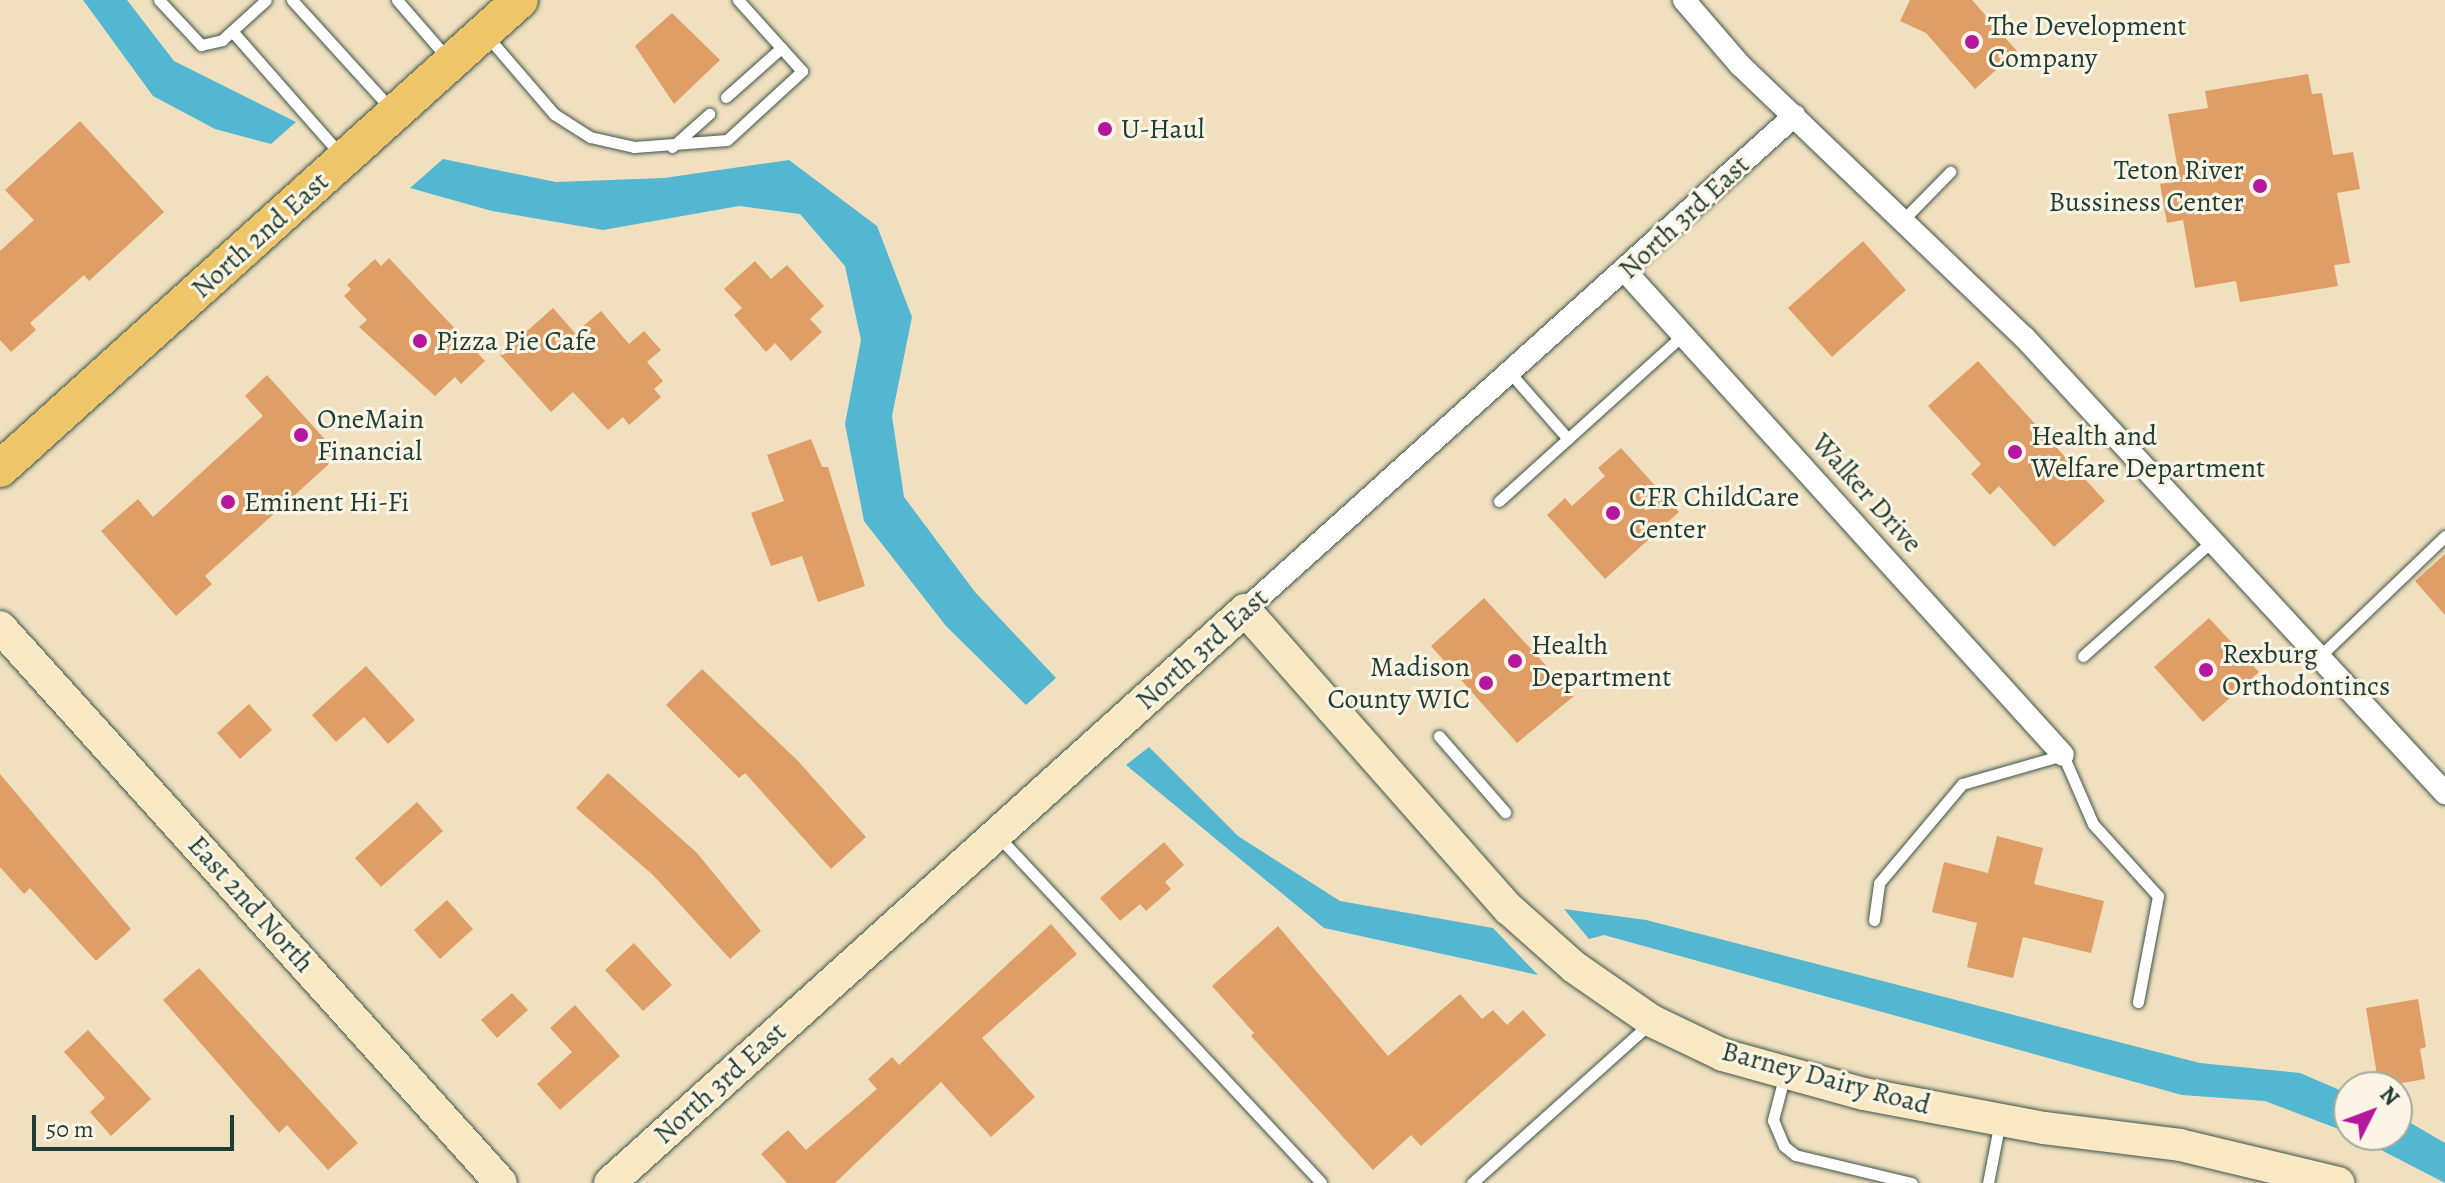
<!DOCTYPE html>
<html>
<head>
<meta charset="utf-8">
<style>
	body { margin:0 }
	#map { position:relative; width:2445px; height:1183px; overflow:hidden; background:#f0e0bf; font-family:Alegreya,serif }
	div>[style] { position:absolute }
	.water>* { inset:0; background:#53b7d1 }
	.building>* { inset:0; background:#df9e65 }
	.roads { filter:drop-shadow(0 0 2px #3e5549) drop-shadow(0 0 2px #3e5549) }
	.lane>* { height:11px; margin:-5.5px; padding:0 5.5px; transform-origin:5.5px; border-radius:5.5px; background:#fff }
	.street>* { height:22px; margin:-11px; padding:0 11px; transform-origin:11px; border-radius:11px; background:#fff }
	.secondary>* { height:32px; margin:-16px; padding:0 16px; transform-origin:16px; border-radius:16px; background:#f8e8c3 }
	.primary>* { height:36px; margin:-18px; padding:0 18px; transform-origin:18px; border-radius:18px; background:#eec569 }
	.dots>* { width:22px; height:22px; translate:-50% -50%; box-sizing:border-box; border:4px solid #fcf5e5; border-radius:50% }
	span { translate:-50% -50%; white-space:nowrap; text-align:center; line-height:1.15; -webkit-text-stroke:6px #fcf5e5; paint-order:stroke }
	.poi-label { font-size:28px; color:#1f3d34 }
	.left { translate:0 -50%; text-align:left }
	.right { translate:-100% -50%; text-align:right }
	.street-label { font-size:28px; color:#1f3d34 }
	.north { position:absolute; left:2333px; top:1071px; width:80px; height:80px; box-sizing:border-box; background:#fcf5e5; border:2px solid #a4ab9e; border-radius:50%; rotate:48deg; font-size:22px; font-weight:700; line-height:32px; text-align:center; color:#1f3d34 }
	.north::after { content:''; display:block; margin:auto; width:28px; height:36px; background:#b5179e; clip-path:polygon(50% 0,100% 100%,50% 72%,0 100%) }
	.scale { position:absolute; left:32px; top:1115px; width:202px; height:36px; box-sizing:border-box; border:4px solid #1f3d34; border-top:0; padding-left:10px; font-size:24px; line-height:28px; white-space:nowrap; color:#1f3d34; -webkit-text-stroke:6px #fcf5e5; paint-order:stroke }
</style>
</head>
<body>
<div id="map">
	<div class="water">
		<i style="clip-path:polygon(83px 0,127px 0,174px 61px,296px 122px,271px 144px,215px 129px,153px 96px)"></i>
		<i style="clip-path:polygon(443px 159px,556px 182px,664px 178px,789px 160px,877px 226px,912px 317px,892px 416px,904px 497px,975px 592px,1056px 678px,1026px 705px,946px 626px,864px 521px,845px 424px,861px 340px,845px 266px,800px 214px,739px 206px,603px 230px,492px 211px,410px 188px)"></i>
		<i style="clip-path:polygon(1149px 747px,1238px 836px,1340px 901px,1493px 928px,1538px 975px,1324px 928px,1126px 765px)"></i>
		<i style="clip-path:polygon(1564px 909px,1646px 920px,2200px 1063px,2300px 1073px,2349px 1094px,2349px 1133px,2265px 1101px,2182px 1095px,1604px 935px,1589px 939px)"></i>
		<i style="clip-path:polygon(2397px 1115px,2445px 1143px,2445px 1183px,2352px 1135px,2397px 1135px)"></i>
	</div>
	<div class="building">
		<i style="clip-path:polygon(1910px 0,1972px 0,2017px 51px,1975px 89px,1926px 33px,1900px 21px)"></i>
		<i style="clip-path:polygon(672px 13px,720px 60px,674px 104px,635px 46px)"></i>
		<i style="clip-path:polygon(2308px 74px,2312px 94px,2322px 93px,2333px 155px,2353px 152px,2360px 189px,2337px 193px,2350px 263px,2334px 265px,2338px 286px,2240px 302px,2236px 281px,2195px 288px,2183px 220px,2167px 223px,2160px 184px,2180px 181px,2168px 114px,2208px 108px,2205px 91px)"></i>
		<i style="clip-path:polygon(80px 121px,164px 212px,89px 281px,84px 275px,30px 323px,36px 330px,11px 352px,0 340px,0 251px,34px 220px,5px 190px)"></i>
		<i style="clip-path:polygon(1863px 241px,1906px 290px,1832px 357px,1788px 308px)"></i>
		<i style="clip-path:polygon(389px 258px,485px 361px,461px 384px,455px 377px,435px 396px,359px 327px,367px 320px,344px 296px,351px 289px,347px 285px,375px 259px,381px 266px)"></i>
		<i style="clip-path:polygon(755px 261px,771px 279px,787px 265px,824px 306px,810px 319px,822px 332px,791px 361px,775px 343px,766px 352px,734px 315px,742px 308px,724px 289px)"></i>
		<i style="clip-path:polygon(553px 308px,575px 333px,601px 311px,629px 344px,644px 331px,661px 350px,647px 362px,663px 381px,654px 389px,661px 397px,629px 425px,623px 417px,608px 430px,573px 392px,551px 412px,500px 355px)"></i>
		<i style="clip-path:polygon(1978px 361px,2105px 501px,2054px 547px,1999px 486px,1990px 495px,1971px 474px,1981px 464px,1928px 406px)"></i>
		<i style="clip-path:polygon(267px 375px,339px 455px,205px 576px,212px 584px,176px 616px,101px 531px,138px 499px,153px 517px,263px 416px,245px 396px)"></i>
		<i style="clip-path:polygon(811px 439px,822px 467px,828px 467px,865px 586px,818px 602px,802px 556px,771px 566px,751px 513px,784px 501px,767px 455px)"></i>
		<i style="clip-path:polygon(1621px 448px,1679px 512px,1605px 579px,1547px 515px,1565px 498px,1572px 506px,1605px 476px,1598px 468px)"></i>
		<i style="clip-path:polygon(2445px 554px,2445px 615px,2415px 581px)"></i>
		<i style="clip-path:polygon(1484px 598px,1574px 696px,1517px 743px,1431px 646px)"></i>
		<i style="clip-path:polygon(2209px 618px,2259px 672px,2203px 722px,2154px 667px)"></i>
		<i style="clip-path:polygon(366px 666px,415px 720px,388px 744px,364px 717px,336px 742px,312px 715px)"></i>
		<i style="clip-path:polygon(702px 669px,798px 761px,866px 837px,831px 869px,745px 773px,739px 778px,666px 705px)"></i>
		<i style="clip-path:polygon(249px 704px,272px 730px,240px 759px,217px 733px)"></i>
		<i style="clip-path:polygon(608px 773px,697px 853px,761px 931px,730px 959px,653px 875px,576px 808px)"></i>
		<i style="clip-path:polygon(0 774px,131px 929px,96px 961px,30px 888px,24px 894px,0 867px)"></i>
		<i style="clip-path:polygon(417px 802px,443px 831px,381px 887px,355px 858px)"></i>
		<i style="clip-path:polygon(1997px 836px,2043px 848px,2034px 884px,2104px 901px,2091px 953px,2023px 937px,2013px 978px,1967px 967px,1977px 923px,1932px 912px,1944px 862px,1988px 873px)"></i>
		<i style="clip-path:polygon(1164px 842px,1184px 865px,1165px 882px,1171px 889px,1146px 911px,1140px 904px,1120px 921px,1100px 898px)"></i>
		<i style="clip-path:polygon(447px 900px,473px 929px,440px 959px,414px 930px)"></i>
		<i style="clip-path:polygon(1051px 924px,1077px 954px,982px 1038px,1035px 1097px,991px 1137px,941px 1082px,835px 1183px,787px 1183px,761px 1154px,788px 1130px,806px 1150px,877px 1089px,868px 1079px,892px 1057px,899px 1065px)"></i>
		<i style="clip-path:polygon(1278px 926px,1388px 1056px,1460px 994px,1482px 1019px,1493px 1010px,1507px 1025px,1523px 1010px,1546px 1035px,1421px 1146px,1411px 1135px,1373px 1170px,1251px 1036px,1254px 1033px,1212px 986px)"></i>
		<i style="clip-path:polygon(634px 943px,672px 985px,643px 1011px,605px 970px)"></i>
		<i style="clip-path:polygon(199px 968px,358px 1143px,328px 1170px,287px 1125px,279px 1133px,163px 1000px)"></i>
		<i style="clip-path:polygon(512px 993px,528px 1010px,497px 1038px,481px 1020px)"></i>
		<i style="clip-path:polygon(2418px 999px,2426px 1047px,2420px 1049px,2425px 1079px,2379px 1087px,2366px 1008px)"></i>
		<i style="clip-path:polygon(575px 1005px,620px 1056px,560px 1110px,537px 1084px,572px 1052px,550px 1028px)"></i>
		<i style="clip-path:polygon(88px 1030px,151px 1099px,111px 1136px,90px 1112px,105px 1098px,64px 1052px)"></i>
	</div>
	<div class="roads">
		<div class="lane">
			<i style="left:159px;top:0;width:62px;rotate:47deg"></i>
			<i style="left:201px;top:45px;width:22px;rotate:-13deg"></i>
			<i style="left:222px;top:40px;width:59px;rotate:-42.3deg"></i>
			<i style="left:292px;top:0;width:149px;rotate:47.7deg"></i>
			<i style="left:397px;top:0;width:79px;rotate:49.1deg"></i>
			<i style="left:232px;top:31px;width:164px;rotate:48.7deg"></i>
			<i style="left:487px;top:36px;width:103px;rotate:49.3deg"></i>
			<i style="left:554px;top:114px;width:43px;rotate:32.6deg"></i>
			<i style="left:590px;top:137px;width:45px;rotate:12.8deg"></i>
			<i style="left:634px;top:147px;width:93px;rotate:-4.3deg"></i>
			<i style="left:727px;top:140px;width:102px;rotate:-42.6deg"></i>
			<i style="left:802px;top:71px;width:96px;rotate:-132deg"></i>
			<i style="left:726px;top:97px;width:74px;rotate:-41.7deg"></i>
			<i style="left:672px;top:147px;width:50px;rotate:-41.7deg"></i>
			<i style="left:1902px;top:221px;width:69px;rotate:-45.6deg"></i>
			<i style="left:1512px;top:375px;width:85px;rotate:48.8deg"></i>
			<i style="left:1499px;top:501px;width:248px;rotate:-42.1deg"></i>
			<i style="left:2083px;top:656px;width:173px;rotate:-41.7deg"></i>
			<i style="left:2319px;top:657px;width:175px;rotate:-43.8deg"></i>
			<i style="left:1439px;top:736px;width:101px;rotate:49deg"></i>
			<i style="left:997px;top:835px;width:475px;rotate:47deg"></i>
			<i style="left:1874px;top:920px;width:37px;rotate:-82deg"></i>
			<i style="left:1879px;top:883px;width:129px;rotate:-50deg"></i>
			<i style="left:1962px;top:784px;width:105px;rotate:-16deg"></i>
			<i style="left:2063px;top:755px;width:75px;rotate:66.5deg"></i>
			<i style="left:2093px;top:824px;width:97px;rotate:47.9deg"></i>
			<i style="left:2158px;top:896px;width:108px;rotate:100.7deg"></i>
			<i style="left:1785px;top:1074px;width:48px;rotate:104.6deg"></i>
			<i style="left:1773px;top:1120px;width:28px;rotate:67deg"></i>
			<i style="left:1784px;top:1146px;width:14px;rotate:39deg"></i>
			<i style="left:1795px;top:1155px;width:120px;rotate:13.5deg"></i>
			<i style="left:1472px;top:1183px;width:238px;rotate:-41.9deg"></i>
			<i style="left:1988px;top:1183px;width:63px;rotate:-79deg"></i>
		</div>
		<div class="street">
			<i style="left:1684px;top:0;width:86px;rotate:49.3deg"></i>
			<i style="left:1740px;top:65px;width:393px;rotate:43.8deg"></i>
			<i style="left:2024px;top:337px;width:621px;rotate:47.29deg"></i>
			<i style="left:1626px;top:272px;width:651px;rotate:47.86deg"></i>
			<i style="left:1245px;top:610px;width:739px;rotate:-41.98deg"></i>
		</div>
		<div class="secondary">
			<i style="left:0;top:627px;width:748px;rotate:47.98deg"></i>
			<i style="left:610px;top:1183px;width:855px;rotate:-42.06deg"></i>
			<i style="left:1245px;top:610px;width:399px;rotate:48.6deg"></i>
			<i style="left:1509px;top:909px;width:87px;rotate:41.7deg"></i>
			<i style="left:1574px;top:967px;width:95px;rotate:34.7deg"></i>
			<i style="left:1652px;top:1021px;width:79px;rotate:25.6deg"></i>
			<i style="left:1723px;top:1055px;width:146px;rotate:15.5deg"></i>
			<i style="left:1864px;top:1094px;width:183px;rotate:10.7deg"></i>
			<i style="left:2044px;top:1128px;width:137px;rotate:7.1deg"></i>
			<i style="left:2180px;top:1145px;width:163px;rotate:13.5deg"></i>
		</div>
		<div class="primary">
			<i style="left:0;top:469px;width:700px;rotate:-42.05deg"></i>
		</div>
	</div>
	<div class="dots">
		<i style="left:1972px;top:42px;background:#b5179e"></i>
		<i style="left:1105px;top:129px;background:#b5179e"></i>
		<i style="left:2260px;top:186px;background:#b5179e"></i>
		<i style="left:420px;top:341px;background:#b5179e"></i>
		<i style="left:301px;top:435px;background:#b5179e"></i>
		<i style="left:2015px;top:452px;background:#b5179e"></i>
		<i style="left:228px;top:502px;background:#b5179e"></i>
		<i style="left:1613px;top:513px;background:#b5179e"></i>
		<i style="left:1515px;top:661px;background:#b5179e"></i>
		<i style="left:2206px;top:670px;background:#b5179e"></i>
		<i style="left:1486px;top:683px;background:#b5179e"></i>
	</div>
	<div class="poi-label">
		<span class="left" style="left:1988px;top:42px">The Development<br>Company</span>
		<span class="left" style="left:1121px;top:129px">U-Haul</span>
		<span class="right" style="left:2244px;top:186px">Teton River<br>Bussiness Center</span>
		<span class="left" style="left:436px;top:341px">Pizza Pie Cafe</span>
		<span class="left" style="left:317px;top:435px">OneMain<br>Financial</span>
		<span class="left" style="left:2031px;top:452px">Health and<br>Welfare Department</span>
		<span class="left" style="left:1629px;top:513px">CFR ChildCare<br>Center</span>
		<span class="left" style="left:244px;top:502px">Eminent Hi-Fi</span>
		<span class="left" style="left:1531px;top:661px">Health<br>Department</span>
		<span class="left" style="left:2222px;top:670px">Rexburg<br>Orthodontincs</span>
		<span class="right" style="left:1470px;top:683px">Madison<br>County WIC</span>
	</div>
	<div class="street-label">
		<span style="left:1684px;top:217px;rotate:-43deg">North 3rd East</span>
		<span style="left:260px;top:235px;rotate:-42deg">North 2nd East</span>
		<span style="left:1867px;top:493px;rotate:48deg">Walker Drive</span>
		<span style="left:1202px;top:649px;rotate:-42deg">North 3rd East</span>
		<span style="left:251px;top:904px;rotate:48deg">East 2nd North</span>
		<span style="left:1826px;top:1078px;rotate:15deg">Barney Dairy Road</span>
		<span style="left:720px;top:1083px;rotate:-42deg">North 3rd East</span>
	</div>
	<div class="north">N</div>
	<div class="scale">50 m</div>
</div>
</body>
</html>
